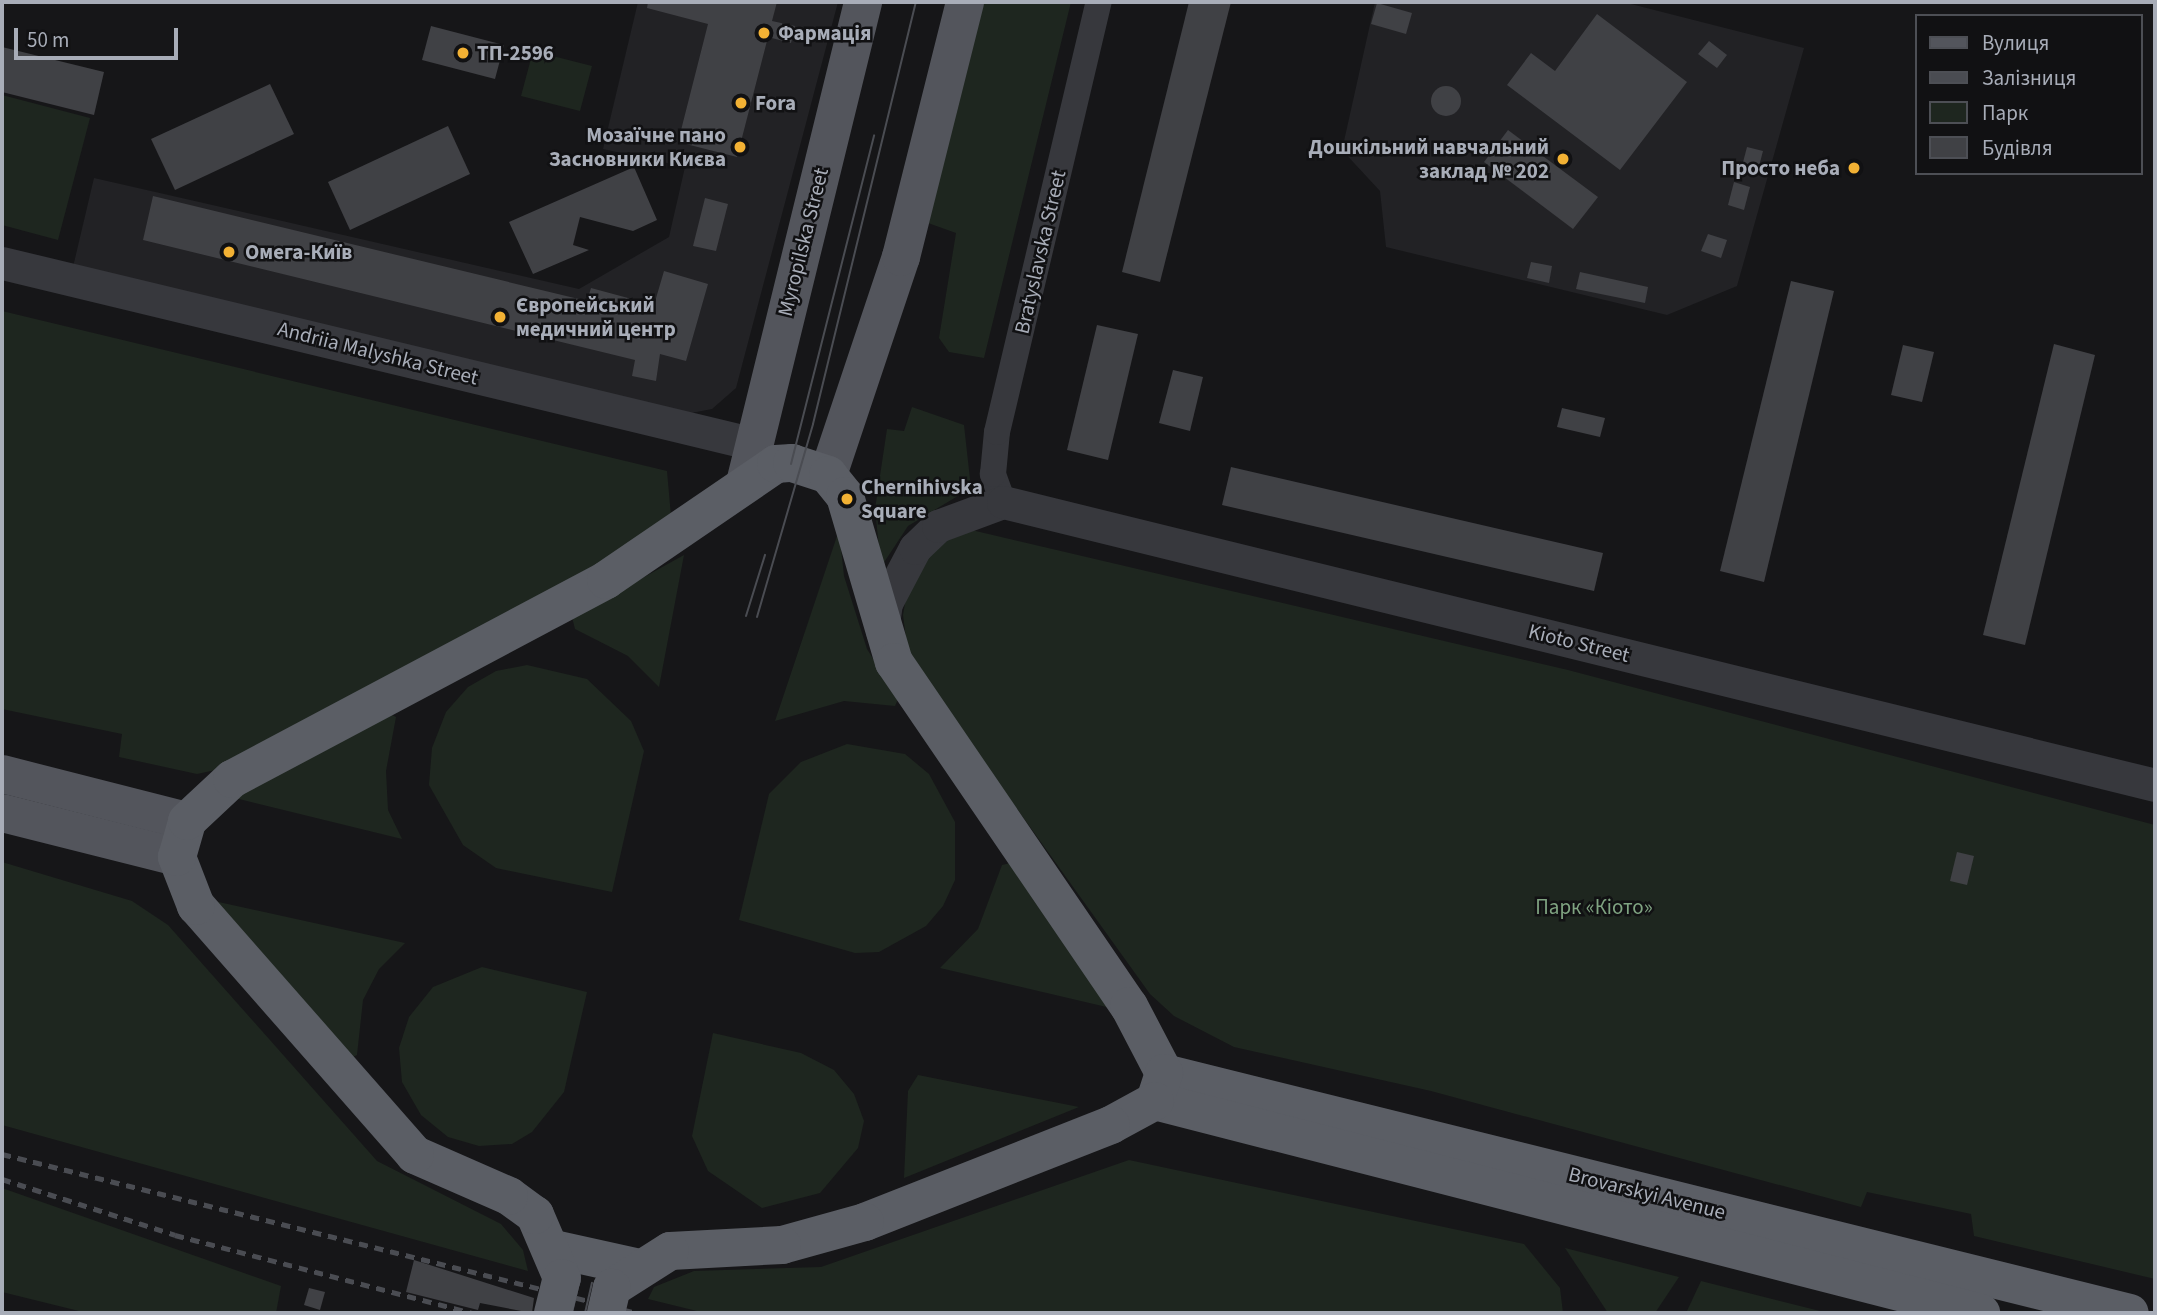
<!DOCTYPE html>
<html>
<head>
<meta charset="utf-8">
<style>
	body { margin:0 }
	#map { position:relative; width:2157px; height:1315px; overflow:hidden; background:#161618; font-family:"Source Sans 3",sans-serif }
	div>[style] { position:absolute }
	.built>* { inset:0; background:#222225 }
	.green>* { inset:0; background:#1e261f }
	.building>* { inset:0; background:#404145 }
	.round { border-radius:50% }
	.minor>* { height:26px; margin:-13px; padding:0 13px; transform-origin:13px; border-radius:13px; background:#37383d }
	.tertiary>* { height:33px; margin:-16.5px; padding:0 16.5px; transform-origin:16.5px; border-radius:16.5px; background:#37383d }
	.primary>* { height:38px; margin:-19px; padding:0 19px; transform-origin:19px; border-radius:19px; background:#53555c }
	.trunk>* { height:38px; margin:-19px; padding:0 19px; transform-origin:19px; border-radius:19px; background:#5b5e65 }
	.tram>* { height:2px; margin:-1px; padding:0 1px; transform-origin:1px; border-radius:1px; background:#4a4c52 }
	.rail>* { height:5px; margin-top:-2.5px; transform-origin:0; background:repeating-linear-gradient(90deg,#4a4c52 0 9px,transparent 0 16px) }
	.trunk-bridge>* { height:38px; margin:-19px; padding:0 19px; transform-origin:19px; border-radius:19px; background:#5b5e65 }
	.dots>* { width:19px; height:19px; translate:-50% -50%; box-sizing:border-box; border:4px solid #111113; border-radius:50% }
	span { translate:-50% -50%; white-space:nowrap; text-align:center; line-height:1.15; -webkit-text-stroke:5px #111113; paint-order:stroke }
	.poi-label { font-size:21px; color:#a8adb8; font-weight:700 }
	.left { translate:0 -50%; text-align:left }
	.right { translate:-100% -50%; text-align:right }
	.street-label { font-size:21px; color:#a8adb8 }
	.park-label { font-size:21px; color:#7fa381 }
	.frame { position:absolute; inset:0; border:4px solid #a8adb8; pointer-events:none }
	.legend { position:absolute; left:1915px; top:14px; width:228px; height:161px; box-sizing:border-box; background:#111113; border:2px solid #4d4f55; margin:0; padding:9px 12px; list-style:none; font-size:21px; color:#a8adb8 }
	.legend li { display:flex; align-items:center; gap:14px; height:35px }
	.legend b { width:35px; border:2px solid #4d4f55 }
	.scale { position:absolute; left:14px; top:28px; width:164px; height:32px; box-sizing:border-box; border:4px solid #a8adb8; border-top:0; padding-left:9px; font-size:21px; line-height:24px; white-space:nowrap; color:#a8adb8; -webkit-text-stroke:5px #111113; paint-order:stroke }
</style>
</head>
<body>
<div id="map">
	<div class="built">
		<i style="clip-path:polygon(638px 2px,838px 2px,736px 388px,712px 409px,691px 413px,73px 267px,94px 178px,579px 289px,669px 237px,685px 167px,603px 149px)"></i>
		<i style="clip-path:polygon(1375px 2px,1623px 2px,1804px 48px,1737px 286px,1667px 315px,1386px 247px,1380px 191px,1342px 150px)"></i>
	</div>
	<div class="green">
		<i style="clip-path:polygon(982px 2px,1071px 2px,984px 358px,949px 352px,939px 338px,956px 233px,928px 223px)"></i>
		<i style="clip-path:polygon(533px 51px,592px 66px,580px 111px,521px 96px)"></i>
		<i style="clip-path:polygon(2px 95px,90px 118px,58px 240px,2px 225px)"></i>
		<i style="clip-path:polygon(2px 311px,667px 471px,671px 516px,661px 529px,220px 769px,197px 774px,119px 757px,122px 734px,2px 709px)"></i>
		<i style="clip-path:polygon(912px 407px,964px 425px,971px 488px,908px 526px,881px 567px,875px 509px,887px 429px,904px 431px)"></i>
		<i style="clip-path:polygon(963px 528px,1568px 670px,2155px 825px,2155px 1279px,1974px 1236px,1971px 1214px,1867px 1192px,1861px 1207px,1431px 1091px,1234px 1047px,1174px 1016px,1150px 994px,920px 674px,907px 646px,903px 615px,908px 586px,921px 562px)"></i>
		<i style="clip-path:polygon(839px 530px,844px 576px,867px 649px,898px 699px,895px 706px,844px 701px,775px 721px)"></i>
		<i style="clip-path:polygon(684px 555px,659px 687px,628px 656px,575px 629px,572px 617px)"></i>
		<i style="clip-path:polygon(527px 665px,587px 679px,631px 721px,644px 751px,612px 892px,496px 868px,463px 845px,429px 785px,432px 748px,446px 712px,468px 687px,496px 671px)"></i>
		<i style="clip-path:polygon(384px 711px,396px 717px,386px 771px,388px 810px,402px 839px,235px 798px)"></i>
		<i style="clip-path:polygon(847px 744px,905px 754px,929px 774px,955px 822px,955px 880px,943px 906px,926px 926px,879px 952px,855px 953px,739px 920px,769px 794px,801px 762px)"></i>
		<i style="clip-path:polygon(2px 862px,132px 901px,168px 925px,377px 1161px,501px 1224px,523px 1250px,528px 1271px,2px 1125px)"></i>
		<i style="clip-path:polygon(1015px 862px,1115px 1009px,940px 968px,978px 929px,1002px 865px)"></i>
		<i style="clip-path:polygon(214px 901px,405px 943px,379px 969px,363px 1000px,357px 1055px,347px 1060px)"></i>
		<i style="clip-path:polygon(482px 967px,587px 992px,564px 1092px,532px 1132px,512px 1144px,479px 1146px,448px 1137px,421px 1115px,402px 1082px,399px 1048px,409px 1017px,433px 987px)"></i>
		<i style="clip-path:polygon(713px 1033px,801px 1053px,834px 1070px,854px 1094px,864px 1121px,858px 1148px,820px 1193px,762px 1208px,708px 1171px,692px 1136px)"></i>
		<i style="clip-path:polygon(918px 1075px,1079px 1107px,904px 1178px,908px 1091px)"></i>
		<i style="clip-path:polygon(1129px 1160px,1524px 1244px,1560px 1288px,1563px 1313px,705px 1313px,648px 1299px,654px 1287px,694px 1271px,821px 1267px)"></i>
		<i style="clip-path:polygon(2px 1188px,281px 1286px,276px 1313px,87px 1313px,2px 1292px)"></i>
		<i style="clip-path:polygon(1565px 1248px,1679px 1277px,1655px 1313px,1608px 1313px)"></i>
		<i style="clip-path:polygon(1701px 1281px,1828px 1313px,1686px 1313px)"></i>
	</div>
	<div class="building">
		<i style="clip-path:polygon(648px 2px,777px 2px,772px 21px,795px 26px,791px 43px,768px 37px,737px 157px,678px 142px,708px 24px,647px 8px)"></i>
		<i style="clip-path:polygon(1189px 2px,1231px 2px,1160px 282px,1122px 272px)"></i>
		<i style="clip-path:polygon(1377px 3px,1412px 13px,1406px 34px,1371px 24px)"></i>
		<i style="clip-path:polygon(1597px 14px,1687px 82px,1620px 170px,1507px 85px,1531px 53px,1555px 71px)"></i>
		<i style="clip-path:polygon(431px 26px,504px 45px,495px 79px,422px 60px)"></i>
		<i style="clip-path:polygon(1709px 41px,1727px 55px,1717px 68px,1698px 54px)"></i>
		<i style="clip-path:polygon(2px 47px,104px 72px,94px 115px,2px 92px)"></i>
		<i style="clip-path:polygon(270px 84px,294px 134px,175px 190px,151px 139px)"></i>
		<i class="round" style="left:1431px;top:86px;width:30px;height:30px"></i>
		<i style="clip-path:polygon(448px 126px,470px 174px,350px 230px,328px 182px)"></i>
		<i style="clip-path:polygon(1508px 130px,1598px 197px,1573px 229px,1484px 162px)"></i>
		<i style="clip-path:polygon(1747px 147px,1763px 151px,1757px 174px,1741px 170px)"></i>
		<i style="clip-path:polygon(634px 167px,657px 220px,633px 231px,580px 217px,573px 245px,589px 250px,533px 274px,509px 222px)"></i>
		<i style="clip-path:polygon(1734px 182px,1750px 187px,1744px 210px,1728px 205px)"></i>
		<i style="clip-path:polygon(153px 196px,587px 301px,591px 288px,654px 305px,664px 271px,708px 284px,686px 361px,660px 354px,656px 381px,632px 376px,635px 360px,143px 240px)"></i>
		<i style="clip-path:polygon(705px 198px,728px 204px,716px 251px,693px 246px)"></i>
		<i style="clip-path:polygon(1708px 234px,1727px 240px,1721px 258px,1701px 251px)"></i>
		<i style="clip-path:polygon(1531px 262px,1552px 266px,1549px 283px,1527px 278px)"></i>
		<i style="clip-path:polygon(1580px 272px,1648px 287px,1645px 303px,1576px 289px)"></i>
		<i style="clip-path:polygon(1791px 281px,1834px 291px,1764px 582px,1720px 571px)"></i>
		<i style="clip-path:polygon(1097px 325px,1138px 334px,1108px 460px,1067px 450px)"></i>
		<i style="clip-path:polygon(2054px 344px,2095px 355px,2025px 645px,1983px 635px)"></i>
		<i style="clip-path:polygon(1903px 345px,1934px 352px,1922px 402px,1891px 395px)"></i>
		<i style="clip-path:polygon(1173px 370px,1203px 377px,1190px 431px,1159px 423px)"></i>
		<i style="clip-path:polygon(1562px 408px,1605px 418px,1600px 437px,1557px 427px)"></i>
		<i style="clip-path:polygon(1231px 467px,1603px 553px,1594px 591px,1222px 505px)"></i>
		<i style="clip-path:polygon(1957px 852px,1974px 856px,1967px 885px,1950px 881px)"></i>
		<i style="clip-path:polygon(414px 1260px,534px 1298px,532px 1313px,480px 1303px,478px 1310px,406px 1292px)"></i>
		<i style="clip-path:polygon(309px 1288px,325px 1292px,320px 1310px,304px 1305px)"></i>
	</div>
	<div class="minor">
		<i style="left:1003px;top:502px;width:30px;rotate:-110deg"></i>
		<i style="left:993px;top:474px;width:42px;rotate:-84.6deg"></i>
		<i style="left:997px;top:432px;width:442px;rotate:-76.7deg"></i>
	</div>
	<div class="tertiary">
		<i style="left:2px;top:263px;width:773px;rotate:13.53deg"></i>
		<i style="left:882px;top:631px;width:28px;rotate:-82deg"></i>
		<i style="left:886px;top:603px;width:62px;rotate:-62.2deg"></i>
		<i style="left:915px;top:548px;width:32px;rotate:-44deg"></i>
		<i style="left:938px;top:526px;width:69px;rotate:-20.3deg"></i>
		<i style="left:1003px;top:502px;width:1186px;rotate:13.8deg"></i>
	</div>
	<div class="primary">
		<i style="left:828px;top:475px;width:230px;rotate:-71.5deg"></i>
		<i style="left:901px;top:257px;width:263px;rotate:-75.9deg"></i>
		<i style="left:745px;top:483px;width:495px;rotate:-76.2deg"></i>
		<i style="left:2px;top:774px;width:191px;rotate:14.3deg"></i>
		<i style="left:2px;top:813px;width:180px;rotate:14.1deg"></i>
	</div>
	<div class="trunk">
		<i style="left:1164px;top:1073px;width:995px;rotate:13.95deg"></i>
		<i style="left:1155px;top:1101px;width:853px;rotate:14.39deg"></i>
		<i style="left:554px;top:1249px;width:88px;rotate:12.5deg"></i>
		<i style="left:562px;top:1278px;width:69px;rotate:-113.2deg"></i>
		<i style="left:535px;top:1215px;width:32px;rotate:-144deg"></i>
		<i style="left:509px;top:1196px;width:103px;rotate:-156.4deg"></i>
		<i style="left:415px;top:1155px;width:332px;rotate:-131.3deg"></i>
		<i style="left:196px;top:906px;width:53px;rotate:-111.2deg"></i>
		<i style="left:177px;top:857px;width:37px;rotate:-74deg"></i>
		<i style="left:187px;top:821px;width:62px;rotate:-43deg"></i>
		<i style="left:232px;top:779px;width:424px;rotate:-28deg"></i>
		<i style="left:606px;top:580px;width:206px;rotate:-34.3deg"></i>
		<i style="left:776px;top:464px;width:16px;rotate:-4deg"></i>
		<i style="left:792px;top:463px;width:38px;rotate:18deg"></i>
		<i style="left:828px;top:475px;width:27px;rotate:51deg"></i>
		<i style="left:845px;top:496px;width:173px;rotate:73.6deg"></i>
		<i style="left:894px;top:662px;width:417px;rotate:55.7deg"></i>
		<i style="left:1129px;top:1006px;width:76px;rotate:62.4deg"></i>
		<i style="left:1164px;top:1073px;width:29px;rotate:108deg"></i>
		<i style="left:1155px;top:1101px;width:50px;rotate:151.4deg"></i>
		<i style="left:1111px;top:1125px;width:264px;rotate:158.5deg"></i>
		<i style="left:865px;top:1222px;width:86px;rotate:164.5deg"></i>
		<i style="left:782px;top:1245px;width:112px;rotate:176.9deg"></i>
		<i style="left:670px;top:1251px;width:69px;rotate:147.5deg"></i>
	</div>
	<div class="tram">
		<i style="left:791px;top:464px;width:339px;rotate:-75.8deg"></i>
		<i style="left:746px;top:616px;width:64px;rotate:-72.7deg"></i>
		<i style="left:757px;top:617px;width:201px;rotate:-73.8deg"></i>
		<i style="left:813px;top:424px;width:434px;rotate:-76.3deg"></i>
		<i style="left:572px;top:1313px;width:35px;rotate:-77deg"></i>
		<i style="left:585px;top:1313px;width:31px;rotate:-77deg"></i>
	</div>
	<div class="rail">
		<i style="left:2px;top:1154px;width:655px;rotate:14.06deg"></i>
		<i style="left:2px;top:1179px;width:182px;rotate:17.9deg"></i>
		<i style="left:175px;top:1235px;width:307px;rotate:14.7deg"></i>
	</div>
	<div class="trunk-bridge">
		<i style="left:553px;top:1313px;width:36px;rotate:-76deg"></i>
		<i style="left:606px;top:1313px;width:26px;rotate:-77deg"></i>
	</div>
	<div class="dots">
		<i style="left:764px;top:33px;background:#f2b134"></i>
		<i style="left:463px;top:53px;background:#f2b134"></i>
		<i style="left:741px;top:103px;background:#f2b134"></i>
		<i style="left:740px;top:147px;background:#f2b134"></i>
		<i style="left:1563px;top:159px;background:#f2b134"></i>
		<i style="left:1854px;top:168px;background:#f2b134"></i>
		<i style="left:229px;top:252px;background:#f2b134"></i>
		<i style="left:500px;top:317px;background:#f2b134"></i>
		<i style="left:847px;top:499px;background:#f2b134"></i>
	</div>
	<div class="poi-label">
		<span class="left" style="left:778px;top:33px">Фармація</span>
		<span class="left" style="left:477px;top:53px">ТП-2596</span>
		<span class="left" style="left:755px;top:103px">Fora</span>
		<span class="right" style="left:726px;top:147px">Мозаїчне пано<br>Засновники Києва</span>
		<span class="right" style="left:1549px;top:159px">Дошкільний навчальний<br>заклад № 202</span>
		<span class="right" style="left:1840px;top:168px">Просто неба</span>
		<span class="left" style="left:245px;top:252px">Омега-Київ</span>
		<span class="left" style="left:516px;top:317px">Європейський<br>медичний центр</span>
		<span class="left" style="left:861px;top:499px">Chernihivska<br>Square</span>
	</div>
	<div class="street-label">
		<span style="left:803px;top:242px;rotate:-76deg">Myropilska Street</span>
		<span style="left:1040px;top:252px;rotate:-77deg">Bratyslavska Street</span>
		<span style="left:378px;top:353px;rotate:14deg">Andriia Malyshka Street</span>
		<span style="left:1579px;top:643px;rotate:14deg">Kioto Street</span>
		<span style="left:1647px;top:1193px;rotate:14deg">Brovarskyi Avenue</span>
	</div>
	<div class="park-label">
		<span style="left:1594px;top:907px">Парк «Кіото»</span>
	</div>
	<div class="frame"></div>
	<ul class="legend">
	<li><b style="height:9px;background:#53555c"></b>Вулиця</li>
	<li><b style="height:9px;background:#4a4c52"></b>Залізниця</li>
	<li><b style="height:19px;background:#1e261f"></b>Парк</li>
	<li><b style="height:19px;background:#404145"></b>Будівля</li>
	</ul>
	<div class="scale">50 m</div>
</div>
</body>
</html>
